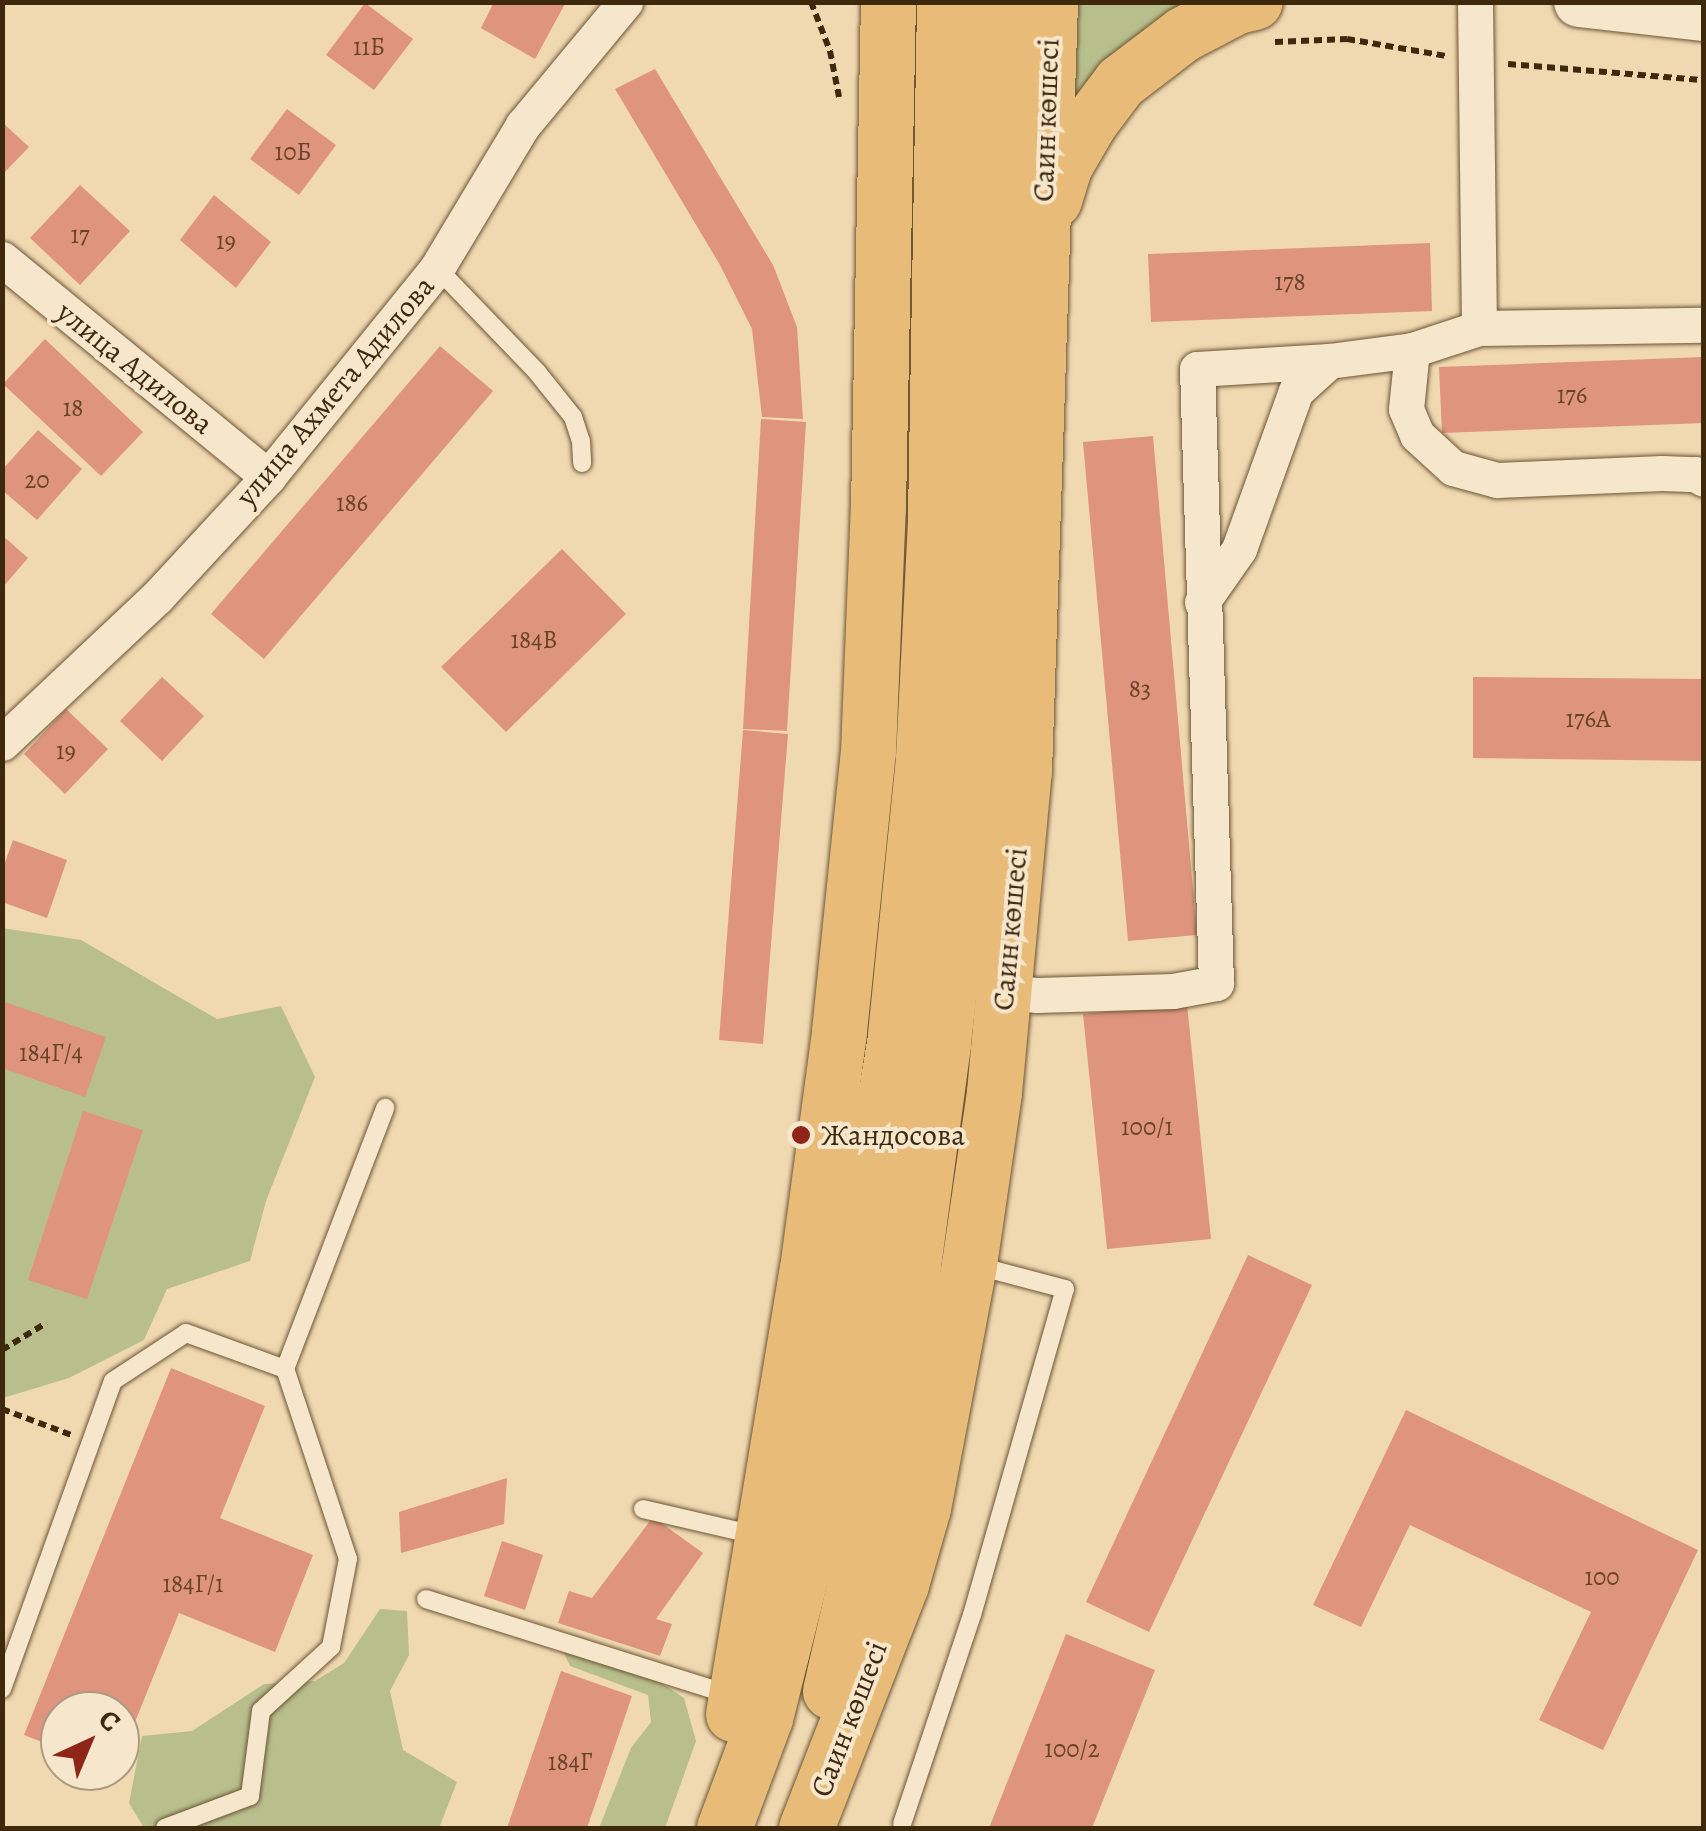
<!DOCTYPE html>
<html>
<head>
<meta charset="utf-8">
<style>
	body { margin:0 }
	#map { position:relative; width:1706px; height:1831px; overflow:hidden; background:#f0d9b1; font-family:Alegreya,serif }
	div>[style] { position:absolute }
	.green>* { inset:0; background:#b8bf8d }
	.building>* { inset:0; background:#df947d }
	.path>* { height:6px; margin-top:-3px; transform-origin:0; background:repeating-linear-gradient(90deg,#3f290c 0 8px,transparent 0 13px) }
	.roads { filter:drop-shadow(0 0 2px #6b5535) drop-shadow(0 0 2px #6b5535) }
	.lane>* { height:18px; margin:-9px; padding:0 9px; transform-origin:9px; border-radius:9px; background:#f5e6cc }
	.street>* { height:35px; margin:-17.5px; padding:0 17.5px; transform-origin:17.5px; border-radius:17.5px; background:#f5e6cc }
	.secondary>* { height:50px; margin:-25px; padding:0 25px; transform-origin:25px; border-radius:25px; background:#f5e6cc }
	.primary>* { height:55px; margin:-27.5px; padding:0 27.5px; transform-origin:27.5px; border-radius:27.5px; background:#e8bc78 }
	.dots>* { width:28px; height:28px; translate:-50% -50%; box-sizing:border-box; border:5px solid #f5e6cc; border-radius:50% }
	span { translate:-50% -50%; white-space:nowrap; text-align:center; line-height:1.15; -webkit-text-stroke:8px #f5e6cc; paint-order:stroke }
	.number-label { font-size:25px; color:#674428 }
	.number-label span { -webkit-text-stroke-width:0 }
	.street-label { font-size:30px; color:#3f290c }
	.poi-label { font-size:30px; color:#3f290c }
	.left { translate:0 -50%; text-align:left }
	.frame { position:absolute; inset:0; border:5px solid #3f290c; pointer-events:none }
	.north { position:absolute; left:40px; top:1691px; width:100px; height:100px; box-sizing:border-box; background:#f5e6cc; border:2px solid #ac9a7f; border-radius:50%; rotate:44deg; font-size:28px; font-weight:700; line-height:40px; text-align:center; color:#3f290c }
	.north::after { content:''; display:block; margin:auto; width:35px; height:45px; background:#8f2418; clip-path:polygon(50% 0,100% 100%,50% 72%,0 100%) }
</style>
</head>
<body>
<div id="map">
	<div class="green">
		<i style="clip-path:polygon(1066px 3px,1208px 3px,1064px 120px)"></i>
		<i style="clip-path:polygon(2px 928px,81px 940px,217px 1019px,281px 1006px,315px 1077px,266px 1201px,250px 1261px,167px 1289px,144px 1340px,69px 1378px,3px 1398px)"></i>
		<i style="clip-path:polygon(380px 1609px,407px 1611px,409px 1655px,390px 1691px,403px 1750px,457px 1782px,439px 1828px,144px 1828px,129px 1803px,142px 1736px,192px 1731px,264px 1684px,315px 1681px,344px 1663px)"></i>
		<i style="clip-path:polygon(563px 1651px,651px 1676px,684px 1698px,696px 1741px,665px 1828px,599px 1828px,631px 1748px,651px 1722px,648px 1695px,570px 1666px)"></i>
	</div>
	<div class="building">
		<i style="clip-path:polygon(494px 2px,566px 2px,535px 59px,481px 28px)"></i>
		<i style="clip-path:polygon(365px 3px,413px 39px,374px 90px,326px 55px)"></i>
		<i style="clip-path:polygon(655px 69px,773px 265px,797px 327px,803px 419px,762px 417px,752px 329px,720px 265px,615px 89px)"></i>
		<i style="clip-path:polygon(287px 109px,336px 145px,299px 195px,250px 159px)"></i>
		<i style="clip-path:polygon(2px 122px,29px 147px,2px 175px)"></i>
		<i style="clip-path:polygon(80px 185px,130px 231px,80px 285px,30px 238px)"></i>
		<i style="clip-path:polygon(214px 195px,271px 242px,236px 288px,180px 240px)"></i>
		<i style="clip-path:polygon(1430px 243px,1432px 311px,1151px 322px,1148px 254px)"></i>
		<i style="clip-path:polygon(45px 339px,143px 432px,101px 476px,3px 384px)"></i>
		<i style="clip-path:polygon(440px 346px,493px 391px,264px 659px,211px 614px)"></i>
		<i style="clip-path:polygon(1704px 357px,1704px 423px,1442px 433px,1439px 367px)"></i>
		<i style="clip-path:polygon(761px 419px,806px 422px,787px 731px,743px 729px)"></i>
		<i style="clip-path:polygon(38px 430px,82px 469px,37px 520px,2px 490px,2px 470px)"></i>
		<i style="clip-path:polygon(1153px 436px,1197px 935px,1128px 941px,1083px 442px)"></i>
		<i style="clip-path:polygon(2px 535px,28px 558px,2px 588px)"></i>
		<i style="clip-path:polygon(562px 549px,626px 614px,506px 732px,441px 667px)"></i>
		<i style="clip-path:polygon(162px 677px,204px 716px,162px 761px,120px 721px)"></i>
		<i style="clip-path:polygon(1473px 677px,1704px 679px,1704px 761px,1473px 758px)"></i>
		<i style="clip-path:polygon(66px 709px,108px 749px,65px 794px,24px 754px)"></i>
		<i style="clip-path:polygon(743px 730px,788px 734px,763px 1044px,719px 1040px)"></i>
		<i style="clip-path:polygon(13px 840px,67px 860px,47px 918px,2px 902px,2px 871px)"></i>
		<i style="clip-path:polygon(2px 1001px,106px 1037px,85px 1097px,2px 1068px)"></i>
		<i style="clip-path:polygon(1187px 1004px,1211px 1239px,1107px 1249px,1083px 1014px)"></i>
		<i style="clip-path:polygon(83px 1111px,143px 1130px,87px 1299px,28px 1280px)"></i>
		<i style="clip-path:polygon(1248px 1255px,1312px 1285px,1149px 1632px,1086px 1602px)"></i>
		<i style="clip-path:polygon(171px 1368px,265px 1406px,220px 1518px,313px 1555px,275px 1652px,179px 1613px,120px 1759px,120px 1711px,60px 1711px,60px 1749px,24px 1735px)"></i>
		<i style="clip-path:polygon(1406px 1410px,1698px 1550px,1603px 1750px,1539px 1720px,1591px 1612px,1410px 1525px,1361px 1627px,1313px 1605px)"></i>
		<i style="clip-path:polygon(507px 1478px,504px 1524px,401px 1553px,399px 1512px)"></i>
		<i style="clip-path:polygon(653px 1517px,703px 1553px,656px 1619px,672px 1624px,660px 1656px,558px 1623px,569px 1591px,592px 1598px)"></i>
		<i style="clip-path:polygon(502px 1541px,543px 1555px,525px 1610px,484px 1596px)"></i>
		<i style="clip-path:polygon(1066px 1634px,1155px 1670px,1092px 1828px,989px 1828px)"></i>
		<i style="clip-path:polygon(561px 1671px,632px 1696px,587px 1828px,507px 1828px)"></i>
	</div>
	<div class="path">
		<i style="left:811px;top:2px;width:53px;rotate:68.8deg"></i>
		<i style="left:830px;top:51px;width:47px;rotate:78.9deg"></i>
		<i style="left:1275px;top:42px;width:72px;rotate:-2.4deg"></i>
		<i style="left:1347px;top:39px;width:100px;rotate:9.7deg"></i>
		<i style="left:1508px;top:64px;width:197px;rotate:4.7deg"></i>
		<i style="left:2px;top:1350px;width:52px;rotate:-31.5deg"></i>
		<i style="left:2px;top:1409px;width:74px;rotate:20.6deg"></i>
	</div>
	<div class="roads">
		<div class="lane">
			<i style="left:437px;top:268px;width:144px;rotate:46.1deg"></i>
			<i style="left:537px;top:372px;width:58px;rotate:51.3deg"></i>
			<i style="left:573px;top:417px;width:25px;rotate:72deg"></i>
			<i style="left:581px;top:441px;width:22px;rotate:87deg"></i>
			<i style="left:643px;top:1509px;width:115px;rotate:13.1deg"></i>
			<i style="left:426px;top:1599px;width:320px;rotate:17.5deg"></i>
			<i style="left:2px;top:1689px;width:327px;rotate:-70.2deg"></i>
			<i style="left:113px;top:1381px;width:87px;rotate:-33.3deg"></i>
			<i style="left:186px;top:1333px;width:105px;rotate:20deg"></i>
			<i style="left:902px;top:1824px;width:220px;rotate:-71.5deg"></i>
			<i style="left:972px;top:1615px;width:339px;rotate:-74.1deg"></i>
			<i style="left:1065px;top:1289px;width:94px;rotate:-165.2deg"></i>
			<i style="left:165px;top:1828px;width:91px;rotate:-20.6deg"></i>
			<i style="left:250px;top:1796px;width:86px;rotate:-82.6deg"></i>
			<i style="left:261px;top:1711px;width:95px;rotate:-42.4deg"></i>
			<i style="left:331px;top:1647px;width:90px;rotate:-79.1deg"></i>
			<i style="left:348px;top:1559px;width:200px;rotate:-108.3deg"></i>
			<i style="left:285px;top:1369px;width:280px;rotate:-69deg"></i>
		</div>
		<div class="street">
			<i style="left:1475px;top:2px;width:326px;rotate:89.3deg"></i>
			<i style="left:1479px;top:328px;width:225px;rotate:-0.8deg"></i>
			<i style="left:2px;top:259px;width:344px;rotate:39.3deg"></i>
			<i style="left:1412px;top:350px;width:59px;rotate:95.8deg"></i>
			<i style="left:1406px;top:409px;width:28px;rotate:67deg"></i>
			<i style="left:1417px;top:435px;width:49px;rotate:42.5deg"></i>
			<i style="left:1453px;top:468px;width:46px;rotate:15.3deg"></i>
			<i style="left:1497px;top:480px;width:165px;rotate:-2.4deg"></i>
			<i style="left:1662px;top:473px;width:33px;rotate:2deg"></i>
			<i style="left:1695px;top:474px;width:10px;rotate:29deg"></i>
			<i style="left:1202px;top:602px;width:65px;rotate:-55.1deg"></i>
			<i style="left:1239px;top:549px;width:168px;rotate:-70.2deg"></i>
			<i style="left:1296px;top:391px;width:45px;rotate:-42.3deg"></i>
			<i style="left:2px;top:743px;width:213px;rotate:-43.3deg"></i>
			<i style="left:157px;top:597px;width:163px;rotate:-47.2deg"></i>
			<i style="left:268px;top:477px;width:269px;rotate:-51deg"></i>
			<i style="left:437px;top:268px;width:167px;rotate:-59deg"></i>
			<i style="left:523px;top:125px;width:160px;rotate:-50.3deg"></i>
			<i style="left:1004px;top:991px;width:33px;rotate:7deg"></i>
			<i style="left:1037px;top:995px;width:136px;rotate:-1.7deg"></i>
			<i style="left:1173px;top:991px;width:44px;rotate:-10.5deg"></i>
			<i style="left:1216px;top:983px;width:614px;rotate:-91.77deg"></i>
			<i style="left:1197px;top:369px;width:132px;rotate:-3.5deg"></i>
			<i style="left:1329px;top:361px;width:84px;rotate:-7.5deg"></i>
			<i style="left:1412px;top:350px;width:71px;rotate:-18.2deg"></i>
		</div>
		<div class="secondary">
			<i style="left:1579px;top:2px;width:126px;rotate:6.4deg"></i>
		</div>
		<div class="primary">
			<i style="left:1054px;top:200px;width:37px;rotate:-73deg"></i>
			<i style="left:1065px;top:165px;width:50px;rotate:-59.8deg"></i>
			<i style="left:1090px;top:122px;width:50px;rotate:-53.1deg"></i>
			<i style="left:1120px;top:82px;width:79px;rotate:-37.3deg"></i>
			<i style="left:1183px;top:34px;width:61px;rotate:-27.4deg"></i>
			<i style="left:1237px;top:6px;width:18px;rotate:-13deg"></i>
			<i style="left:830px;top:1691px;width:201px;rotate:-77.1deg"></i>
			<i style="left:875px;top:1495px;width:210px;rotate:-80.4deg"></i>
			<i style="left:910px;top:1288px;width:247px;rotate:-82.3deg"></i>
			<i style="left:943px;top:1043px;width:279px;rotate:-83.8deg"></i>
			<i style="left:973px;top:766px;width:244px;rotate:-87deg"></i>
			<i style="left:986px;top:522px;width:515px;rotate:-88.67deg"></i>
			<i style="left:733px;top:1714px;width:451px;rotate:-80.6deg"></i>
			<i style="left:807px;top:1269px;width:240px;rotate:-82.3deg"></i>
			<i style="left:839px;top:1031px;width:281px;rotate:-84.1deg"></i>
			<i style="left:868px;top:752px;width:245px;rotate:-87.7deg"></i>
			<i style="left:878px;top:507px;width:505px;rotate:-88.87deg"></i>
			<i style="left:724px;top:1828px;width:117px;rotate:-69.6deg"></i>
			<i style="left:765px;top:1718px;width:239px;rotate:-76deg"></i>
			<i style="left:823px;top:1486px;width:458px;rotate:-80.9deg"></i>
			<i style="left:895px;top:1034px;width:277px;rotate:-84.2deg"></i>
			<i style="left:923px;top:758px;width:239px;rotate:-87.1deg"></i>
			<i style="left:935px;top:519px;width:515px;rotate:-89deg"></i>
			<i style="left:806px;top:1828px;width:262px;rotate:-68.7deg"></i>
			<i style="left:901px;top:1584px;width:79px;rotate:-73.9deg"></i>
			<i style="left:923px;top:1508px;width:248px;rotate:-79.3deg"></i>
			<i style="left:969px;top:1264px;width:174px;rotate:-81.7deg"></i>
			<i style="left:994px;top:1092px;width:322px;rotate:-84.7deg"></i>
			<i style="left:1024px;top:771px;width:769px;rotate:-88.06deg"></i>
		</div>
	</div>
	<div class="dots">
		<i style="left:801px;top:1135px;background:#8f2418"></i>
	</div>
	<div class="number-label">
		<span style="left:369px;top:47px">11Б</span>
		<span style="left:293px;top:152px">10Б</span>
		<span style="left:80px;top:235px">17</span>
		<span style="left:226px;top:241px">19</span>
		<span style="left:1290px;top:282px">178</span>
		<span style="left:1572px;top:395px">176</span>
		<span style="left:73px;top:408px">18</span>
		<span style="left:37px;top:480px">20</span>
		<span style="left:352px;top:503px">186</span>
		<span style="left:534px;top:640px">184В</span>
		<span style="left:1140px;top:689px">83</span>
		<span style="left:1588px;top:719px">176А</span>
		<span style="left:66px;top:751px">19</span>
		<span style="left:51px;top:1053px">184Г/4</span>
		<span style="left:1147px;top:1127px">100/1</span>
		<span style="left:1602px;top:1577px">100</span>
		<span style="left:193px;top:1584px">184Г/1</span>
		<span style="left:1072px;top:1749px">100/2</span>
		<span style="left:570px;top:1762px">184Г</span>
	</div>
	<div class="street-label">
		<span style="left:1046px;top:120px;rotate:-88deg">Саин көшесі</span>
		<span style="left:135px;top:368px;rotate:39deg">улица Адилова</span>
		<span style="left:335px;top:391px;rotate:-50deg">улица Ахмета Адилова</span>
		<span style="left:1010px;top:929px;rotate:-85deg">Саин көшесі</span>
		<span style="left:849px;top:1719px;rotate:-69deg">Саин көшесі</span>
	</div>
	<div class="poi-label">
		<span class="left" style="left:821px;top:1135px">Жандосова</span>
	</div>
	<div class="frame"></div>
	<div class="north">С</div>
</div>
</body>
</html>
